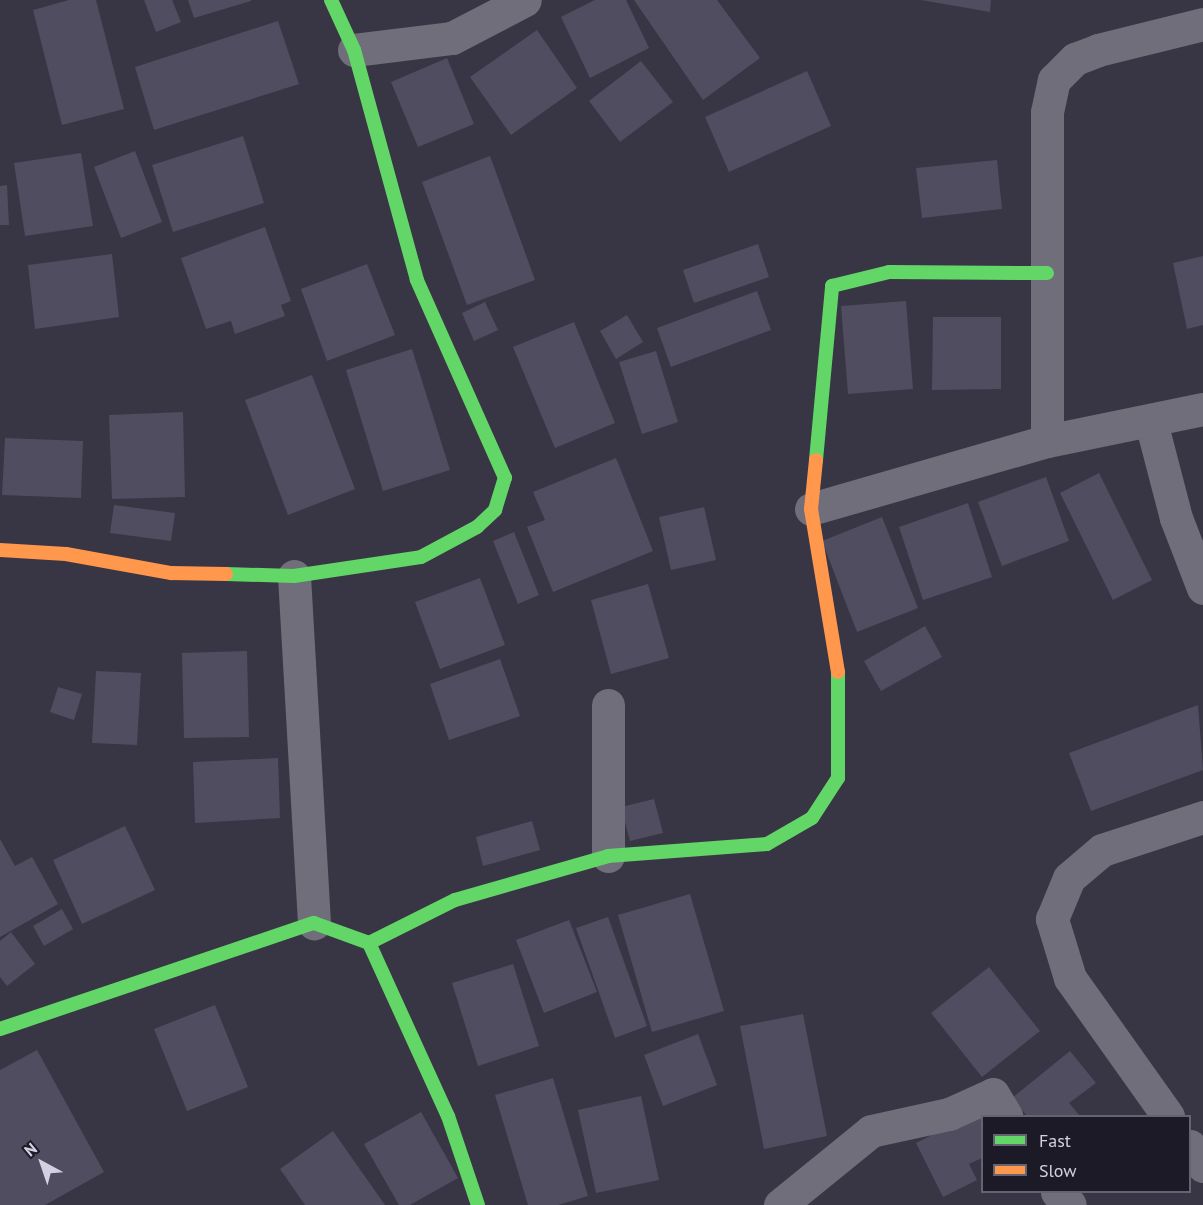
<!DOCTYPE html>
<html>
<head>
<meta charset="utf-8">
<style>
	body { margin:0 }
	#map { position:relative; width:1203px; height:1205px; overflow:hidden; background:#383644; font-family:"PT Sans",sans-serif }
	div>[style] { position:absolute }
	.building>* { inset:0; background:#4f4d5f }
	.street>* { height:33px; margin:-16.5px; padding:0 16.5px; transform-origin:16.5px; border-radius:16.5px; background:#6f6e7a }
	.fast>* { height:14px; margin:-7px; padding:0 7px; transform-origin:7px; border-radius:7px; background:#63d668 }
	.slow>* { height:14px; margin:-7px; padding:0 7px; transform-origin:7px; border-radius:7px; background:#ff974d }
	span { translate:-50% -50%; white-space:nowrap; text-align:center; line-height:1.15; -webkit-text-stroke:6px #1b1a26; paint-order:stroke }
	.legend { position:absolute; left:981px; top:1115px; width:210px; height:78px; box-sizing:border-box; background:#1b1a26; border:2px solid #646371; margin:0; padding:8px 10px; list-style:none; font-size:18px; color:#d2d1e2 }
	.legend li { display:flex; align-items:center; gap:12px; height:30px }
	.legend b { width:30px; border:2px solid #646371 }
	.north { position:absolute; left:12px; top:1133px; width:60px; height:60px; -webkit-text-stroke:4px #1b1a26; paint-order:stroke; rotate:320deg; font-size:16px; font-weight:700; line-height:24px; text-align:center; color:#d2d1e2 }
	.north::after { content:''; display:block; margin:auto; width:21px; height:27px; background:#d2d1e2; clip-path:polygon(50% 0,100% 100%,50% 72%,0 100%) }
</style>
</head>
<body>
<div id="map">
	<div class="building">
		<i style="clip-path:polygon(69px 0,96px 0,124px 109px,62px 125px,33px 10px)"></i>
		<i style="clip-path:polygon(144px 0,172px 0,181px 22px,156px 32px)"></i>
		<i style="clip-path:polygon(188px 0,251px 0,251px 1px,194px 18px)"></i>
		<i style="clip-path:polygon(595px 0,626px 0,649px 48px,590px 78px,561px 17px)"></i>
		<i style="clip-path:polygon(634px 0,717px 0,760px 58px,703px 100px)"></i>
		<i style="clip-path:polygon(921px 0,991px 0,990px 12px)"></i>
		<i style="clip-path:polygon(278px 21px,299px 84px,154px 130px,135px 67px)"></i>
		<i style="clip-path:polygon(537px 30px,577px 88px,511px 135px,470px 77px)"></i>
		<i style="clip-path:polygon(447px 58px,474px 124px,418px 147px,391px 82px)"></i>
		<i style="clip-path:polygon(641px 61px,673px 102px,620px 142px,589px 101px)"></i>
		<i style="clip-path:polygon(807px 71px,831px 126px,729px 172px,705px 117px)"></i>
		<i style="clip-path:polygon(243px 136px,264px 203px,173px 232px,152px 165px)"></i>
		<i style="clip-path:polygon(135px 151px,162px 222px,121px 238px,94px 167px)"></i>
		<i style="clip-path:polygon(81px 153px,93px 226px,25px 236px,14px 163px)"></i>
		<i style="clip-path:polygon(490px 156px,535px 280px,467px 305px,422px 182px)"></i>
		<i style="clip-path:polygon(997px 160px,1002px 209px,922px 218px,916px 168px)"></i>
		<i style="clip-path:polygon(7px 185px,9px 225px,0 225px,0 186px)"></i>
		<i style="clip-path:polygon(265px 227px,291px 301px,281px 305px,285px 316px,235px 334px,231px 321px,206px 329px,181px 258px)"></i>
		<i style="clip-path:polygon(758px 244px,769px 277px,694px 303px,683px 270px)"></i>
		<i style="clip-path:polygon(112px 254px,119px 317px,35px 329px,28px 265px)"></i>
		<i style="clip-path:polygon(1203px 256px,1203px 325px,1187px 329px,1173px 263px)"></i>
		<i style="clip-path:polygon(367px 264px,395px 335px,327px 361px,301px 289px)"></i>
		<i style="clip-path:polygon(757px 291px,771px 330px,671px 367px,657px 328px)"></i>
		<i style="clip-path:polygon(906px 301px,913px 389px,848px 394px,841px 306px)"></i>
		<i style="clip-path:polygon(485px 302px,498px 330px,474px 341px,462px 313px)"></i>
		<i style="clip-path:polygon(627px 315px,643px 342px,616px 359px,600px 331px)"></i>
		<i style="clip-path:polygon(933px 317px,1001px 317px,1001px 389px,932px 390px)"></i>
		<i style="clip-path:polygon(574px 322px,615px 423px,555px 448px,513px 347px)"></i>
		<i style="clip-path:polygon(412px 349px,450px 470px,383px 491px,346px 370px)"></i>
		<i style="clip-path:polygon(656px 351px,678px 422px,642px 434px,619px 362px)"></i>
		<i style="clip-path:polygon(312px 375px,355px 489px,288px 515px,245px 400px)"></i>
		<i style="clip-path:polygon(183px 412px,185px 497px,112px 499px,109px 415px)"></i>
		<i style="clip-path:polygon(5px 438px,83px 441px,81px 498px,2px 495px)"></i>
		<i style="clip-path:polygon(616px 458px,653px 551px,553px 592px,527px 527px,545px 520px,533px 492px)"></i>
		<i style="clip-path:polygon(1099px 473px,1152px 580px,1113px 600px,1060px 493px)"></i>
		<i style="clip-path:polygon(1046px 477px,1069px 541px,1002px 566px,978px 502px)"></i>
		<i style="clip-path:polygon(968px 503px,992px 577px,923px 600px,899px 527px)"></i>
		<i style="clip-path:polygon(114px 505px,175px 513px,171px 541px,110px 533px)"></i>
		<i style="clip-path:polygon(704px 507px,716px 560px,671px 570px,659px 517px)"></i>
		<i style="clip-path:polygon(882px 517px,918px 608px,857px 632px,822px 541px)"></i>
		<i style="clip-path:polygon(514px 532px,539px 595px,518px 604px,493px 541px)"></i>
		<i style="clip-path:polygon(480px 578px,505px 645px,440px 669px,415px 602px)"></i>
		<i style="clip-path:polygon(648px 584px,669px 658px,611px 674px,591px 600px)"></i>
		<i style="clip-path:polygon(925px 626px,942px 657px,881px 691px,864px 661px)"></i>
		<i style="clip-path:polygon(247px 651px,249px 737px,184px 738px,182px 653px)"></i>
		<i style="clip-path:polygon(500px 659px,520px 716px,449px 740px,430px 684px)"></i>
		<i style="clip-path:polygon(96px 671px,141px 673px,137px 745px,92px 743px)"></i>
		<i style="clip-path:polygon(58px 687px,82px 694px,74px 720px,50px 712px)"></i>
		<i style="clip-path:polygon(1198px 705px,1203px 770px,1091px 811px,1069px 753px)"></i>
		<i style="clip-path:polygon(278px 758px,280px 818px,195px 823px,193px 762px)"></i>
		<i style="clip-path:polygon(654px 799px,663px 833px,630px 841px,621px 807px)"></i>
		<i style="clip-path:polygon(532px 821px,540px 850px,483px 866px,476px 837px)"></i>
		<i style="clip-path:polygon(125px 826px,155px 890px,82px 924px,53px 860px)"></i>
		<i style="clip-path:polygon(0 839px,15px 866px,32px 857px,58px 904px,0 937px)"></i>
		<i style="clip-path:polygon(690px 894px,724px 1011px,652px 1032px,618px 915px)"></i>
		<i style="clip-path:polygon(62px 909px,73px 929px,44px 946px,33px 926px)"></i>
		<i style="clip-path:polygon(608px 917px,647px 1026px,615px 1038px,576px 928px)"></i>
		<i style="clip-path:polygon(569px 920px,597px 992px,544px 1013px,516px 940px)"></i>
		<i style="clip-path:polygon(11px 932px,35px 964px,7px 986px,0 977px,0 941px)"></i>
		<i style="clip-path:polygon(513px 964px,539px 1046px,478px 1066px,452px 983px)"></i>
		<i style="clip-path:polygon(989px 967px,1040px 1031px,982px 1077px,931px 1013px)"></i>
		<i style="clip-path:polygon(215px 1005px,248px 1087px,187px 1111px,154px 1029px)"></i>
		<i style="clip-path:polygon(803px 1014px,827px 1136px,764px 1149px,740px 1026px)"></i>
		<i style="clip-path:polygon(698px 1034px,717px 1085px,663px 1106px,644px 1055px)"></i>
		<i style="clip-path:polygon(37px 1050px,104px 1172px,45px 1205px,0 1205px,0 1070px)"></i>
		<i style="clip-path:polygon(1070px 1051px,1096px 1083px,1069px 1103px,1080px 1116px,1027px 1116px,1012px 1098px)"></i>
		<i style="clip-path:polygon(553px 1078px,588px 1196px,558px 1205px,528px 1205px,495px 1095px)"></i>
		<i style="clip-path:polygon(641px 1096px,659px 1180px,596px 1193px,578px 1110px)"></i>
		<i style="clip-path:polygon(990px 1105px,996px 1116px,982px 1116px,982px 1158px,969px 1164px,977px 1180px,943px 1197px,916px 1143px)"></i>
		<i style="clip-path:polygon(421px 1112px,458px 1178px,410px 1205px,399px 1205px,364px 1144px)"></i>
		<i style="clip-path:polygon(333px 1131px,385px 1205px,305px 1205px,280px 1169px)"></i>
	</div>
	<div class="street">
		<i style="left:354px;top:50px;width:99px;rotate:-7deg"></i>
		<i style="left:452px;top:38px;width:82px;rotate:-27.5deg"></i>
		<i style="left:1151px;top:422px;width:99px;rotate:75.4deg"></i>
		<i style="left:1176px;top:518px;width:75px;rotate:68.9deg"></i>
		<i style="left:1047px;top:441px;width:329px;rotate:-90deg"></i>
		<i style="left:1047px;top:112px;width:33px;rotate:-78deg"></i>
		<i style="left:1054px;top:80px;width:30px;rotate:-45deg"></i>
		<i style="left:1075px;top:59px;width:25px;rotate:-21deg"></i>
		<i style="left:1098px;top:50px;width:108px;rotate:-13.9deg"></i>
		<i style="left:811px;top:509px;width:246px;rotate:-16.1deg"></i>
		<i style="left:1047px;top:441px;width:159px;rotate:-11.6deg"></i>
		<i style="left:294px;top:576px;width:348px;rotate:86.7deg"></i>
		<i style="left:608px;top:705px;width:151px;rotate:90deg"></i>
		<i style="left:1168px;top:1116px;width:169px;rotate:-125.4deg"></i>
		<i style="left:1070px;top:978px;width:62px;rotate:-107deg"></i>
		<i style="left:1052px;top:919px;width:44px;rotate:-67.5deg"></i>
		<i style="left:1069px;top:878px;width:43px;rotate:-40.3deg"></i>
		<i style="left:1102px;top:850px;width:106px;rotate:-18.1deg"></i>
		<i style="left:1190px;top:1146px;width:24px;rotate:57deg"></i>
		<i style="left:1057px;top:1192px;width:18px;rotate:45deg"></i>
		<i style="left:780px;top:1205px;width:117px;rotate:-39.1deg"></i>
		<i style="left:871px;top:1131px;width:80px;rotate:-12.3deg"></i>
		<i style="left:949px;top:1114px;width:48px;rotate:-24.4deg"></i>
		<i style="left:993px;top:1094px;width:26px;rotate:59deg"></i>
	</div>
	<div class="fast">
		<i style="left:816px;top:460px;width:175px;rotate:-84.7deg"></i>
		<i style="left:832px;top:286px;width:59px;rotate:-13.8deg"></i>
		<i style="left:889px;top:272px;width:158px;rotate:0.4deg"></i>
		<i style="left:226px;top:574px;width:68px;rotate:1.7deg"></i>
		<i style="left:294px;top:576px;width:128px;rotate:-8.5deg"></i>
		<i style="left:421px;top:557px;width:64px;rotate:-28.2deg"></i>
		<i style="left:477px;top:527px;width:25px;rotate:-43deg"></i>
		<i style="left:495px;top:510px;width:34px;rotate:-73deg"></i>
		<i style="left:505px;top:478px;width:217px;rotate:-114deg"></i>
		<i style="left:417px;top:280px;width:238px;rotate:-105.3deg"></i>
		<i style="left:354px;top:50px;width:55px;rotate:-114.7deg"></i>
		<i style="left:369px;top:943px;width:96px;rotate:-26.6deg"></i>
		<i style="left:455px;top:900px;width:159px;rotate:-16deg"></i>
		<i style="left:608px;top:856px;width:159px;rotate:-4.3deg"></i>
		<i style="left:767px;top:844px;width:52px;rotate:-30deg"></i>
		<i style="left:812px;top:818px;width:48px;rotate:-57deg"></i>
		<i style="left:838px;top:778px;width:106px;rotate:-90deg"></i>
		<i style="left:0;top:1029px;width:331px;rotate:-18.7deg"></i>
		<i style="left:314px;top:923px;width:59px;rotate:20deg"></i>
		<i style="left:369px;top:943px;width:190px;rotate:65.5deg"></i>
		<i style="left:448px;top:1116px;width:94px;rotate:71.4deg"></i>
	</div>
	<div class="slow">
		<i style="left:816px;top:460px;width:49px;rotate:95.8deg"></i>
		<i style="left:811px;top:509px;width:165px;rotate:80.6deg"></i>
		<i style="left:0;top:550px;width:66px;rotate:3.5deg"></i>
		<i style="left:66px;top:554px;width:107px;rotate:10.3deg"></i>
		<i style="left:171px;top:573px;width:55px;rotate:1deg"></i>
	</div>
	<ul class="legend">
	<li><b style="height:8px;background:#63d668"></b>Fast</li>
	<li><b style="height:8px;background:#ff974d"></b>Slow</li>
	</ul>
	<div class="north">N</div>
</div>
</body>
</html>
